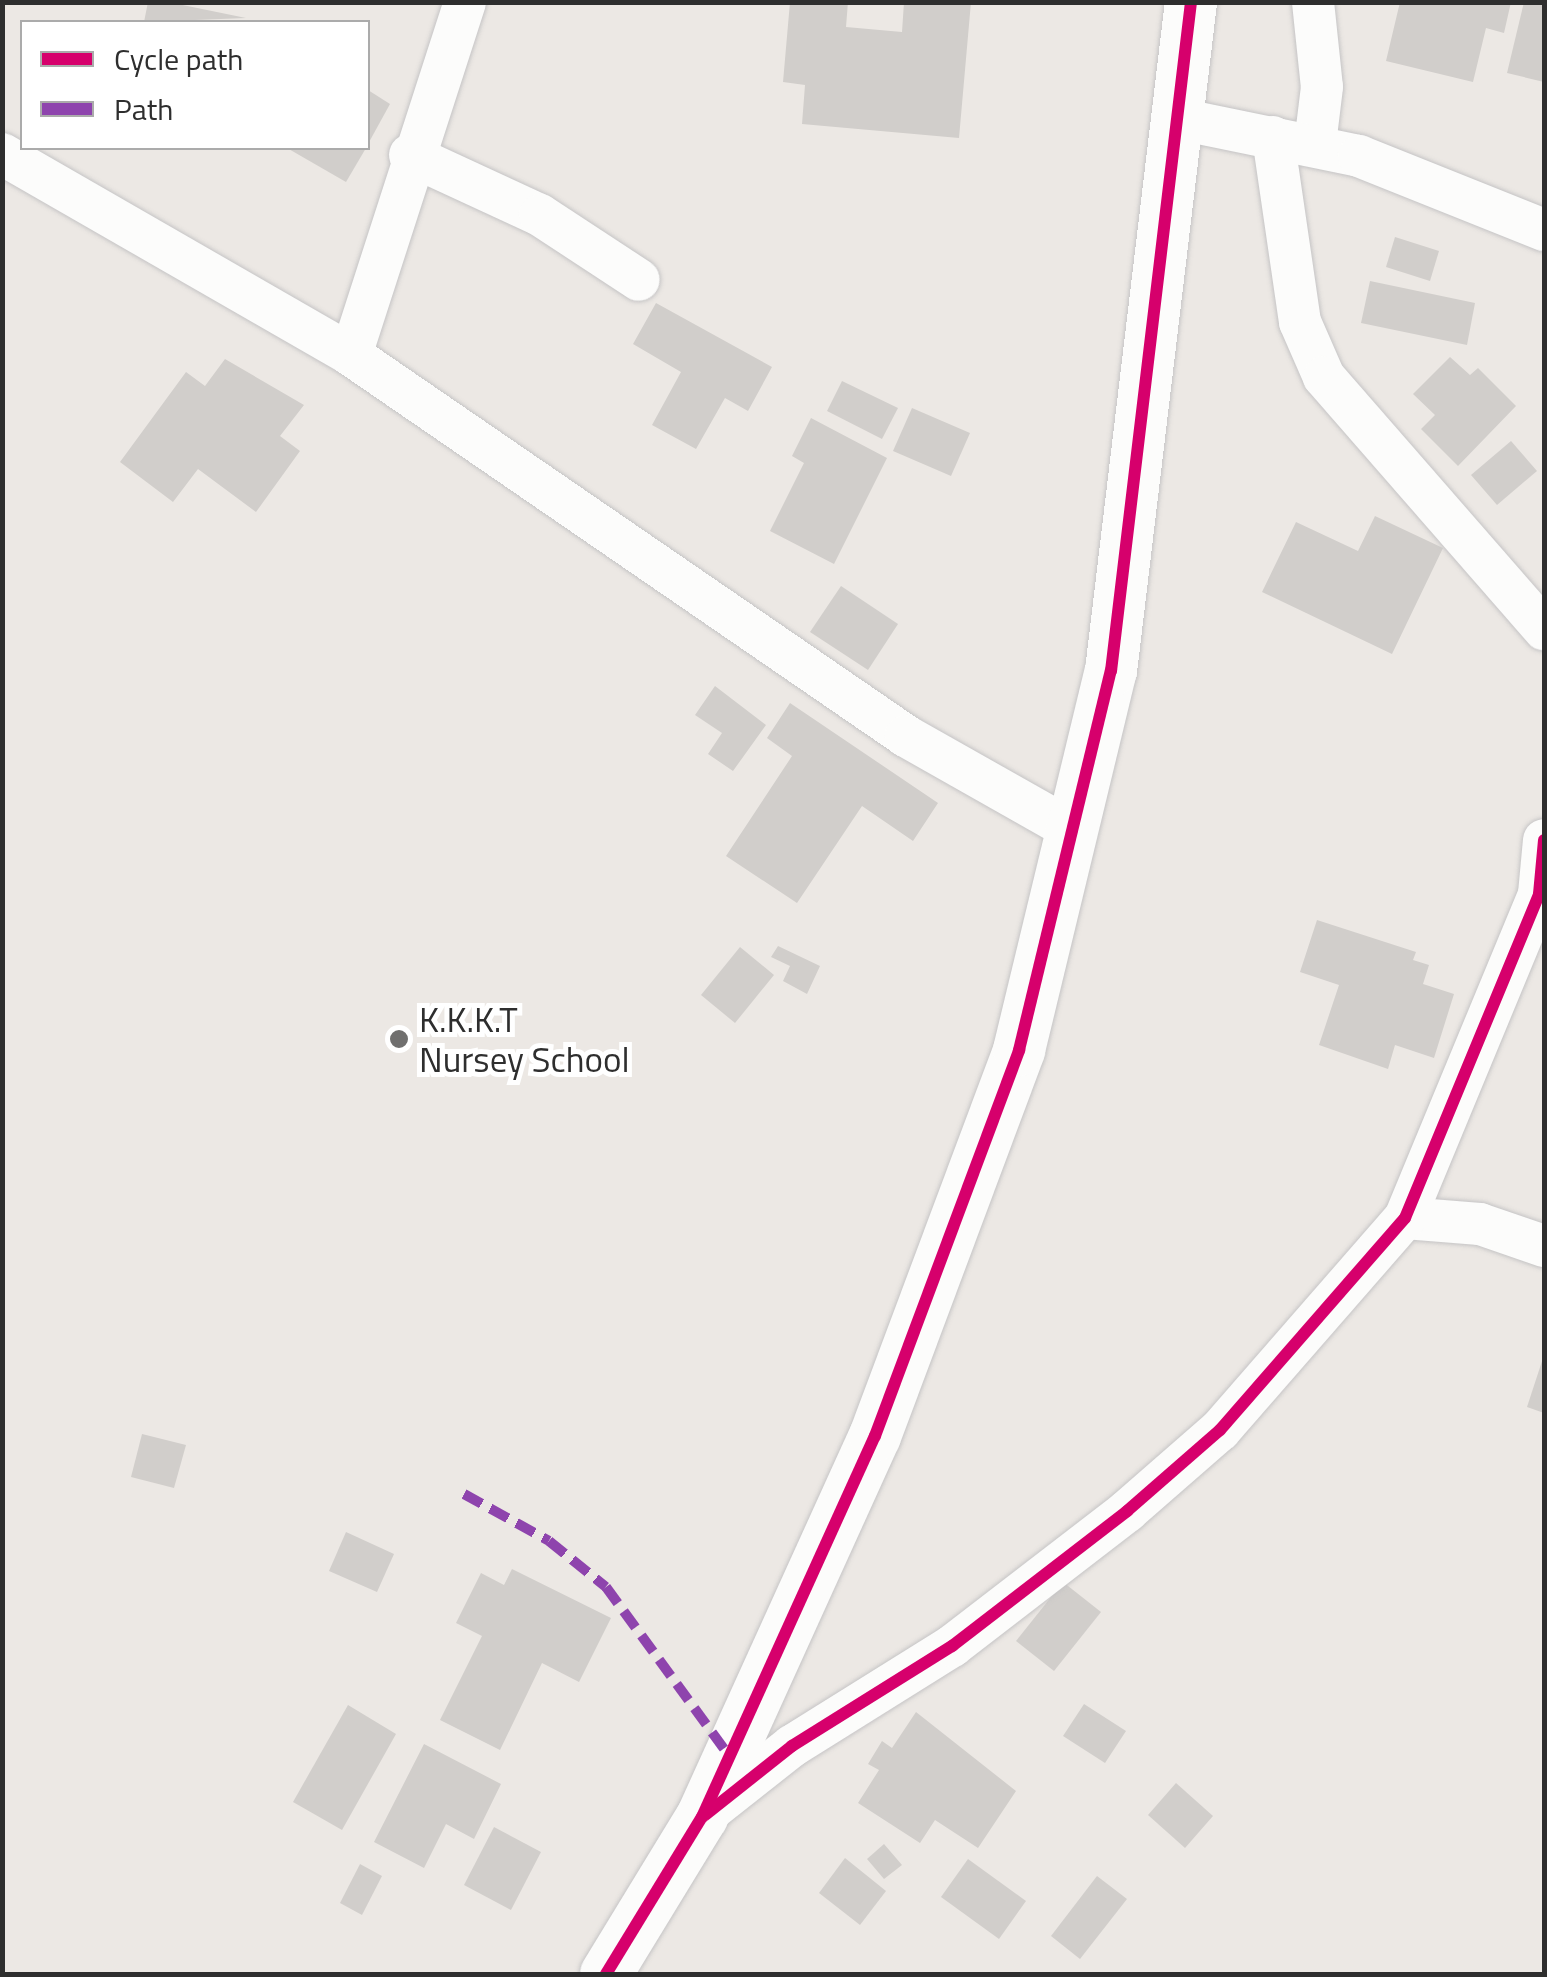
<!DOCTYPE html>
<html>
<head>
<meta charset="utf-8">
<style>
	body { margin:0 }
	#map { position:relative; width:1547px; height:1977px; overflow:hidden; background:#ece8e4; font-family:"Titillium Web",sans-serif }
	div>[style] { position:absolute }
	.building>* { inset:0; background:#d1cecb }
	.roads { filter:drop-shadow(0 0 2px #c5c4c5) drop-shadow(0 0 2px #c5c4c5) }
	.minor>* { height:42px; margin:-21px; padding:0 21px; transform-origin:21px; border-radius:21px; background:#fcfcfb }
	.tertiary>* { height:52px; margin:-26px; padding:0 26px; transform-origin:26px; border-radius:26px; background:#fcfcfb }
	.quiet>* { height:10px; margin-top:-5px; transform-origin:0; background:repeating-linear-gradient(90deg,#8e44ad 0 20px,transparent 0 30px) }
	.cycleway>* { height:12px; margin:-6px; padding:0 6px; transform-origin:6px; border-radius:6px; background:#d6006c }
	.dots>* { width:28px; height:28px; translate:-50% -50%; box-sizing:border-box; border:5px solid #fff; border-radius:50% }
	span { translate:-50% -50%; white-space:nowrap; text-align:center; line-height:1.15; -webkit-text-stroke:10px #fff; paint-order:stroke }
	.poi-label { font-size:35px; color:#2e2e2e }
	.left { translate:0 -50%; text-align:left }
	.frame { position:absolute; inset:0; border:5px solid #2e2e2e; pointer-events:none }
	.legend { position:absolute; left:20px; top:20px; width:350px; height:130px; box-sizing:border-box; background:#fff; border:2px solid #ababab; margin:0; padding:12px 18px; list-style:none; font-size:30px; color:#2e2e2e }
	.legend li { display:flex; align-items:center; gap:20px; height:50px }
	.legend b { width:50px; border:2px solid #ababab }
</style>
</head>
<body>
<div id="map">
	<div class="building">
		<i style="clip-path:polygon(148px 2px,168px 2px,246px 18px,144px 22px)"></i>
		<i style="clip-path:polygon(790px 2px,848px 2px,846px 27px,902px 32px,904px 2px,971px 2px,959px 138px,802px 124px,805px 85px,783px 82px)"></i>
		<i style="clip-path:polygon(1400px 2px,1511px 2px,1504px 33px,1486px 28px,1473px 82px,1386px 61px)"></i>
		<i style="clip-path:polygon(1524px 2px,1544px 2px,1544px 82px,1507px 73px)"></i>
		<i style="clip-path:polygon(368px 90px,390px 104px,368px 144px)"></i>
		<i style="clip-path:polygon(287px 148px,366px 148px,346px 182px)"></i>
		<i style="clip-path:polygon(1395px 237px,1439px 251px,1430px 281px,1386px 267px)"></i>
		<i style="clip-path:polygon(1370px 281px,1475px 303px,1467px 345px,1361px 323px)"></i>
		<i style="clip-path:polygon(656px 303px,772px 367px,748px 411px,725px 398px,696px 449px,652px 425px,681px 372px,633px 344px)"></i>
		<i style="clip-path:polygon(1450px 357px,1470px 375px,1478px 368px,1516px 406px,1458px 466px,1421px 429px,1435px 415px,1413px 394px)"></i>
		<i style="clip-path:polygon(225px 359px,304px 405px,280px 436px,300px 451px,256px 512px,198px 469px,173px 502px,120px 462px,186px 372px,205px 386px)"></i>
		<i style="clip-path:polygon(842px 381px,898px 408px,882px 439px,827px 411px)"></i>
		<i style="clip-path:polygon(912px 408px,970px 433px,951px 476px,893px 451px)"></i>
		<i style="clip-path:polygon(811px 418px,887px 458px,834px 564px,770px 531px,804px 463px,792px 456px)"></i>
		<i style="clip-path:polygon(1511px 441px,1537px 471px,1497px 505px,1471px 475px)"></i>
		<i style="clip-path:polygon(1375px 516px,1443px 548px,1392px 654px,1262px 592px,1296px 522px,1358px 551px)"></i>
		<i style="clip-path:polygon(841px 586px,898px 624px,868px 670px,810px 632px)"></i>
		<i style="clip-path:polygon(715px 686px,766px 725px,733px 771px,708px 754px,722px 733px,695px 715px)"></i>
		<i style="clip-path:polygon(790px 703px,938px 803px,913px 841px,862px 806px,797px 903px,726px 856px,792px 756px,767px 738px)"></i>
		<i style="clip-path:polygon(1317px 920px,1416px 952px,1413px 960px,1429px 965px,1423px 984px,1454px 994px,1434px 1058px,1395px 1045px,1388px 1069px,1319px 1045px,1339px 985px,1300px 972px)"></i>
		<i style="clip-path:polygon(778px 946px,820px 966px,807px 994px,783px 981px,790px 966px,771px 957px)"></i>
		<i style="clip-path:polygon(740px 947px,774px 975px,735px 1023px,701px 995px)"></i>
		<i style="clip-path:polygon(1544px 1355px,1544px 1413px,1527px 1407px)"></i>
		<i style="clip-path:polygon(142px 1434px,186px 1445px,174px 1488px,131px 1477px)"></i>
		<i style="clip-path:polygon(346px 1532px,394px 1554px,377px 1592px,329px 1571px)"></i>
		<i style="clip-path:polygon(512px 1569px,611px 1618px,579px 1682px,542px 1663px,500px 1750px,440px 1720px,482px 1636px,456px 1623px,481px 1573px,504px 1585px)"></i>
		<i style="clip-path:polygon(1063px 1582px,1101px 1612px,1054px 1671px,1016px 1641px)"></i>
		<i style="clip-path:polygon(1084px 1704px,1126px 1731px,1105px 1763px,1063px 1736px)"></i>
		<i style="clip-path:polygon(348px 1705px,396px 1734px,342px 1830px,293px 1802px)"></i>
		<i style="clip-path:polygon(916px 1712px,1016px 1791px,978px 1848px,935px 1820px,920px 1843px,858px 1803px,879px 1770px,868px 1764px,882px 1741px,892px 1748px)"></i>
		<i style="clip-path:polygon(424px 1744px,501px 1784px,474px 1839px,446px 1824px,424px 1868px,374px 1842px)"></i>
		<i style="clip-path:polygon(1176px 1783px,1213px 1816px,1185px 1848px,1148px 1815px)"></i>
		<i style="clip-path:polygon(494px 1827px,541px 1852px,511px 1910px,464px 1885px)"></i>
		<i style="clip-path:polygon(884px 1844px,902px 1865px,884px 1879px,867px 1859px)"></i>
		<i style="clip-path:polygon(845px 1858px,886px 1891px,860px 1925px,819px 1893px)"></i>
		<i style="clip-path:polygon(968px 1859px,1026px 1901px,999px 1939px,941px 1897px)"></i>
		<i style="clip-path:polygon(360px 1864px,382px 1876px,362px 1915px,340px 1903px)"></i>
		<i style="clip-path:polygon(1097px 1876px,1127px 1899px,1080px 1959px,1051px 1936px)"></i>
	</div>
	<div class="roads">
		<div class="minor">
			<i style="left:1313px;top:2px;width:85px;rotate:84deg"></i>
			<i style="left:1322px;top:87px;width:57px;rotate:97deg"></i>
			<i style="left:1179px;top:119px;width:184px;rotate:11.6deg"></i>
			<i style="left:1359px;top:156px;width:199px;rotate:21.8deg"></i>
			<i style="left:1273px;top:137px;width:187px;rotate:81.7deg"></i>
			<i style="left:1300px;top:322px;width:60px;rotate:66.4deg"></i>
			<i style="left:1324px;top:377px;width:335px;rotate:48.9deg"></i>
			<i style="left:2px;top:154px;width:403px;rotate:29.9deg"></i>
			<i style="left:351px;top:355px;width:673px;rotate:34.47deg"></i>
			<i style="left:906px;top:736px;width:193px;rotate:29.5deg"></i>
			<i style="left:410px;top:155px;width:143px;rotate:24.8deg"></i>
			<i style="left:540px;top:215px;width:118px;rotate:33.3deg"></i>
			<i style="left:351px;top:355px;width:371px;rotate:-72.1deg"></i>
			<i style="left:1405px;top:1218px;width:75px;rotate:4.6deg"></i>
			<i style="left:1480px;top:1224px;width:68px;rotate:19deg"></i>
			<i style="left:702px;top:1817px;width:115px;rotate:-38.3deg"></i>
			<i style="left:792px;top:1746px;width:189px;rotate:-32deg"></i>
			<i style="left:952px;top:1646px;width:221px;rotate:-37.6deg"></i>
			<i style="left:1127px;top:1511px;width:123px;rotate:-41.1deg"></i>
			<i style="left:1220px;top:1430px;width:281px;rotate:-48.9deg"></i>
			<i style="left:1405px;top:1218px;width:351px;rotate:-67.5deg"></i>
			<i style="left:1539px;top:894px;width:54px;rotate:-84.7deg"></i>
		</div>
		<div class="tertiary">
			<i style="left:606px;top:1974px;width:184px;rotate:-58.6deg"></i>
			<i style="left:702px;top:1817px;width:418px;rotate:-65.6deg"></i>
			<i style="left:875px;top:1436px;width:412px;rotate:-69.5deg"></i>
			<i style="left:1019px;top:1050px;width:390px;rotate:-76.4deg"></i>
			<i style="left:1111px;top:671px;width:674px;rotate:-83.18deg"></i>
		</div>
	</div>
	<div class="quiet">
		<i style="left:464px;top:1494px;width:97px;rotate:28.9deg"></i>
		<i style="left:549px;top:1541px;width:73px;rotate:38.9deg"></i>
		<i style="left:606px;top:1587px;width:210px;rotate:53.9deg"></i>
	</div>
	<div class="cycleway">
		<i style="left:705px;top:1815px;width:111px;rotate:-38.4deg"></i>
		<i style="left:792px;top:1746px;width:189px;rotate:-32deg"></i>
		<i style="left:952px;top:1646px;width:221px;rotate:-37.6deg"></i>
		<i style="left:1127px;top:1511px;width:123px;rotate:-41.1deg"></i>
		<i style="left:1220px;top:1430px;width:281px;rotate:-48.9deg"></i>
		<i style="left:1405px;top:1218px;width:351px;rotate:-67.5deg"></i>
		<i style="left:1539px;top:894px;width:54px;rotate:-84.7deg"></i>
		<i style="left:606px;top:1974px;width:184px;rotate:-58.6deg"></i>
		<i style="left:702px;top:1817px;width:418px;rotate:-65.6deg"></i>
		<i style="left:875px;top:1436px;width:412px;rotate:-69.5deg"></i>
		<i style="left:1019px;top:1050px;width:390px;rotate:-76.4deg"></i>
		<i style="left:1111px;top:671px;width:674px;rotate:-83.18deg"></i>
	</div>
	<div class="dots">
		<i style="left:399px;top:1039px;background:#706f6e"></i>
	</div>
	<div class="poi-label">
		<span class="left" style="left:419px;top:1039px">K.K.K.T<br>Nursey School</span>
	</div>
	<div class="frame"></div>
	<ul class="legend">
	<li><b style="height:12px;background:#d6006c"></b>Cycle path</li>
	<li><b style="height:12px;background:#8e44ad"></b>Path</li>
	</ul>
</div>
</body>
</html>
